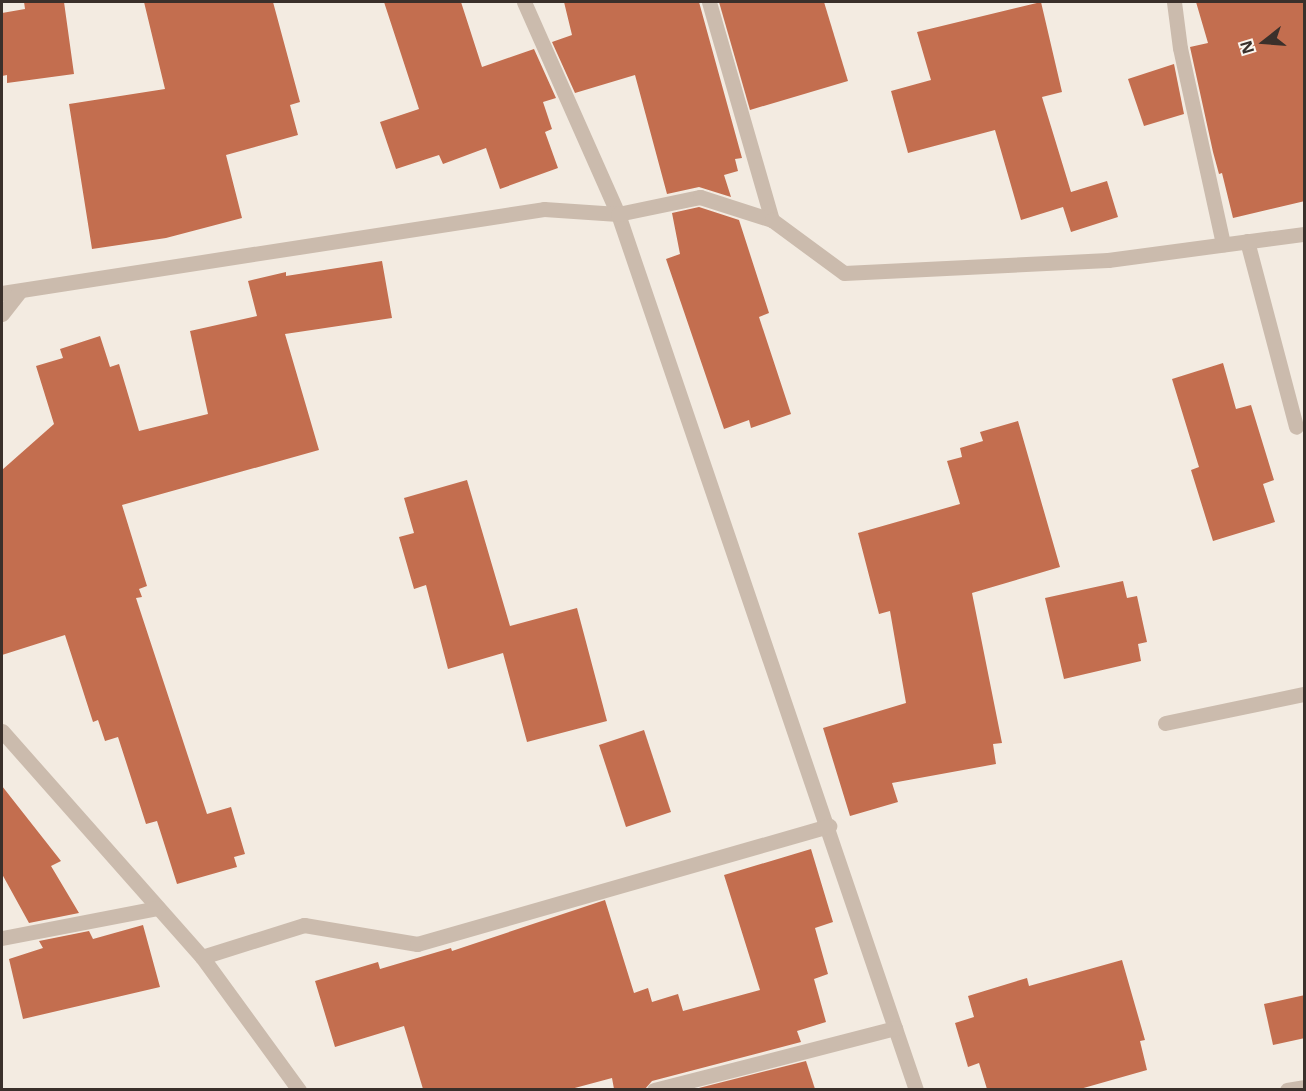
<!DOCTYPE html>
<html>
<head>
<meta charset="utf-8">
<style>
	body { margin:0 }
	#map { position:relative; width:1306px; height:1091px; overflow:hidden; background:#f3ebe1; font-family:"Noto Sans",sans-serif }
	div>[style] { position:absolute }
	.building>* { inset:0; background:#c36e4f }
	.minor>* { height:15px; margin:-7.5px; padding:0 7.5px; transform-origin:7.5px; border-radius:7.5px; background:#cbbbad }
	span { translate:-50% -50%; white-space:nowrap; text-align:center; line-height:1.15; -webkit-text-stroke:4.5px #faf5ee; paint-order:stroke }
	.frame { position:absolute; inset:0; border:3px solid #3a302b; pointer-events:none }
	.north { position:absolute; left:1234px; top:12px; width:60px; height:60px; -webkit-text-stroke:4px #faf5ee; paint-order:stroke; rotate:253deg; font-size:16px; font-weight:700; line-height:24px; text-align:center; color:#3a302b }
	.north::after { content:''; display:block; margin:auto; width:21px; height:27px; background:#3a302b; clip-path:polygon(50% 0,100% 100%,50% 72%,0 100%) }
</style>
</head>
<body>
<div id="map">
	<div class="building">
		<i style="clip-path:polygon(24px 2px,64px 2px,74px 74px,7px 83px,7px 75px,2px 76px,2px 13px,25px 9px)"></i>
		<i style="clip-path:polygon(144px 2px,273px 2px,300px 102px,290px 105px,298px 135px,226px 155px,242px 218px,166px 238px,92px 249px,69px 104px,165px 89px)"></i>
		<i style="clip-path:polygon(384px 2px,461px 2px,482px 67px,534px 49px,556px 98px,543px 102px,552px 129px,545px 132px,558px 168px,500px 189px,486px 148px,443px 164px,439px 155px,396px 169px,380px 122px,419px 109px)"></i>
		<i style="clip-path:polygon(564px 2px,699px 2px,742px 158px,735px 159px,738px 171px,724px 175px,731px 197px,699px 187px,667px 194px,635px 75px,575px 93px,552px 42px,572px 35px)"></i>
		<i style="clip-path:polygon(719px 2px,824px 2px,848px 81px,750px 110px)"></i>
		<i style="clip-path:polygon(1041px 2px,1062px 92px,1042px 97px,1071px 192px,1107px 181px,1118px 217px,1071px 232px,1063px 207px,1021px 220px,995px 130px,908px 153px,891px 91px,931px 80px,917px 32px)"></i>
		<i style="clip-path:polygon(1196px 2px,1305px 2px,1305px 201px,1233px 218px,1222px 173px,1219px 174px,1213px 152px,1190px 47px,1208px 43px)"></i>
		<i style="clip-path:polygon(1174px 64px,1184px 114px,1144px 126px,1128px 79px)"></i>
		<i style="clip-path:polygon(699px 207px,739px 220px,769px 313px,759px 317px,791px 414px,751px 428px,749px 420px,724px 429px,666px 259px,680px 254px,672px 213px)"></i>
		<i style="clip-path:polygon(382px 261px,392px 318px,285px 334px,319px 450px,122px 505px,147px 586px,139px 589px,142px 597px,136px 598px,207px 814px,231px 807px,245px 854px,234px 857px,237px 867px,177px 884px,157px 821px,146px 824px,118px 737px,105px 741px,98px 720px,93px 722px,65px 635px,2px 655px,2px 470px,54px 424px,36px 366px,63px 358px,60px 349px,100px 336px,110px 367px,119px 364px,139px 431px,208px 414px,190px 331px,257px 316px,248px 281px,286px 272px,286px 276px)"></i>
		<i style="clip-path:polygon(1223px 363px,1236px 409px,1251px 405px,1274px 480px,1263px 484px,1275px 522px,1213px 541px,1191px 470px,1199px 467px,1172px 379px)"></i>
		<i style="clip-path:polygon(1018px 421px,1060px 567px,972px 593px,1002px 743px,993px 744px,996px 764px,892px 783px,898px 802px,850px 816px,823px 728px,906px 703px,890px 611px,879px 614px,858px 533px,960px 504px,947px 461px,962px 457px,960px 448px,983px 441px,980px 432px)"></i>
		<i style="clip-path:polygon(467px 480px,510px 626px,577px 608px,607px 721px,527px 742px,503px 653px,448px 669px,426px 585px,414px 589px,399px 537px,414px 533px,404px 498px)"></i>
		<i style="clip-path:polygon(1123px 581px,1127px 598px,1137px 596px,1147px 642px,1138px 644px,1141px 661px,1064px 679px,1045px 598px)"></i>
		<i style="clip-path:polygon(644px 730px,671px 812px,626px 827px,599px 745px)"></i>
		<i style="clip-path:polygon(2px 786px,61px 861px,51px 866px,79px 913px,29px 923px,2px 874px)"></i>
		<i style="clip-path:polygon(811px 849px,833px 922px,815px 928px,828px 974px,814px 979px,826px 1022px,797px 1031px,801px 1042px,652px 1081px,645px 1089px,614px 1089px,612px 1078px,571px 1089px,423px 1089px,404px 1026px,335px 1047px,315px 981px,378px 962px,380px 969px,451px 948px,452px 951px,605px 900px,634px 993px,648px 988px,652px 1002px,678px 994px,683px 1011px,760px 990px,724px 875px)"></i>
		<i style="clip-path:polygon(143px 925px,160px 987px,23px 1019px,9px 959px,43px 948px,39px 941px,89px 931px,93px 939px)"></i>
		<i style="clip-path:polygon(1122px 960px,1145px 1040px,1140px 1041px,1147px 1070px,1080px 1089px,987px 1089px,979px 1063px,968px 1067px,955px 1023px,974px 1017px,968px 996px,1027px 978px,1029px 986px)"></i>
		<i style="clip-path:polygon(1305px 995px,1305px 1038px,1273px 1045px,1264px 1004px)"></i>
		<i style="clip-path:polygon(806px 1061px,815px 1089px,695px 1089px)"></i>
	</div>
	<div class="minor">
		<i style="left:524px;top:2px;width:232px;rotate:66.1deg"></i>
		<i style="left:618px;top:214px;width:925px;rotate:71.21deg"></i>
		<i style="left:709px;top:2px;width:227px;rotate:73.9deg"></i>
		<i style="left:1174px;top:2px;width:46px;rotate:82.6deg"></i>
		<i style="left:1180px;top:48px;width:201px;rotate:77.6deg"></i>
		<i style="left:1247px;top:241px;width:192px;rotate:75.2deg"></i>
		<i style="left:2px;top:293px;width:548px;rotate:-8.81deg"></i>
		<i style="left:544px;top:209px;width:74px;rotate:3.9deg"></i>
		<i style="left:618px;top:214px;width:84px;rotate:-11.7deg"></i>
		<i style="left:700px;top:197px;width:76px;rotate:17.7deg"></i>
		<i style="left:772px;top:220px;width:89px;rotate:36.4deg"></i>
		<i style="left:844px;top:273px;width:264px;rotate:-2.8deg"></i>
		<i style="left:1108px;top:260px;width:198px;rotate:-7.6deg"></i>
		<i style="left:2px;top:314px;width:28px;rotate:-52deg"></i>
		<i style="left:1165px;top:723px;width:142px;rotate:-11.8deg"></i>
		<i style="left:2px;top:731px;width:302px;rotate:48.5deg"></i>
		<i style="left:202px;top:957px;width:165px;rotate:53.9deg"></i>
		<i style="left:2px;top:938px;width:159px;rotate:-10.9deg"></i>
		<i style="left:202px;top:957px;width:107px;rotate:-17.4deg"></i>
		<i style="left:304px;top:925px;width:115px;rotate:9.5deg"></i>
		<i style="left:417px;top:944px;width:429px;rotate:-16deg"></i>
		<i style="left:654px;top:1090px;width:249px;rotate:-14.4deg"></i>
		<i style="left:1287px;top:1090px;width:17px;rotate:-10deg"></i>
	</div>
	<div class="frame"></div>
	<div class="north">N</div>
</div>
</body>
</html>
